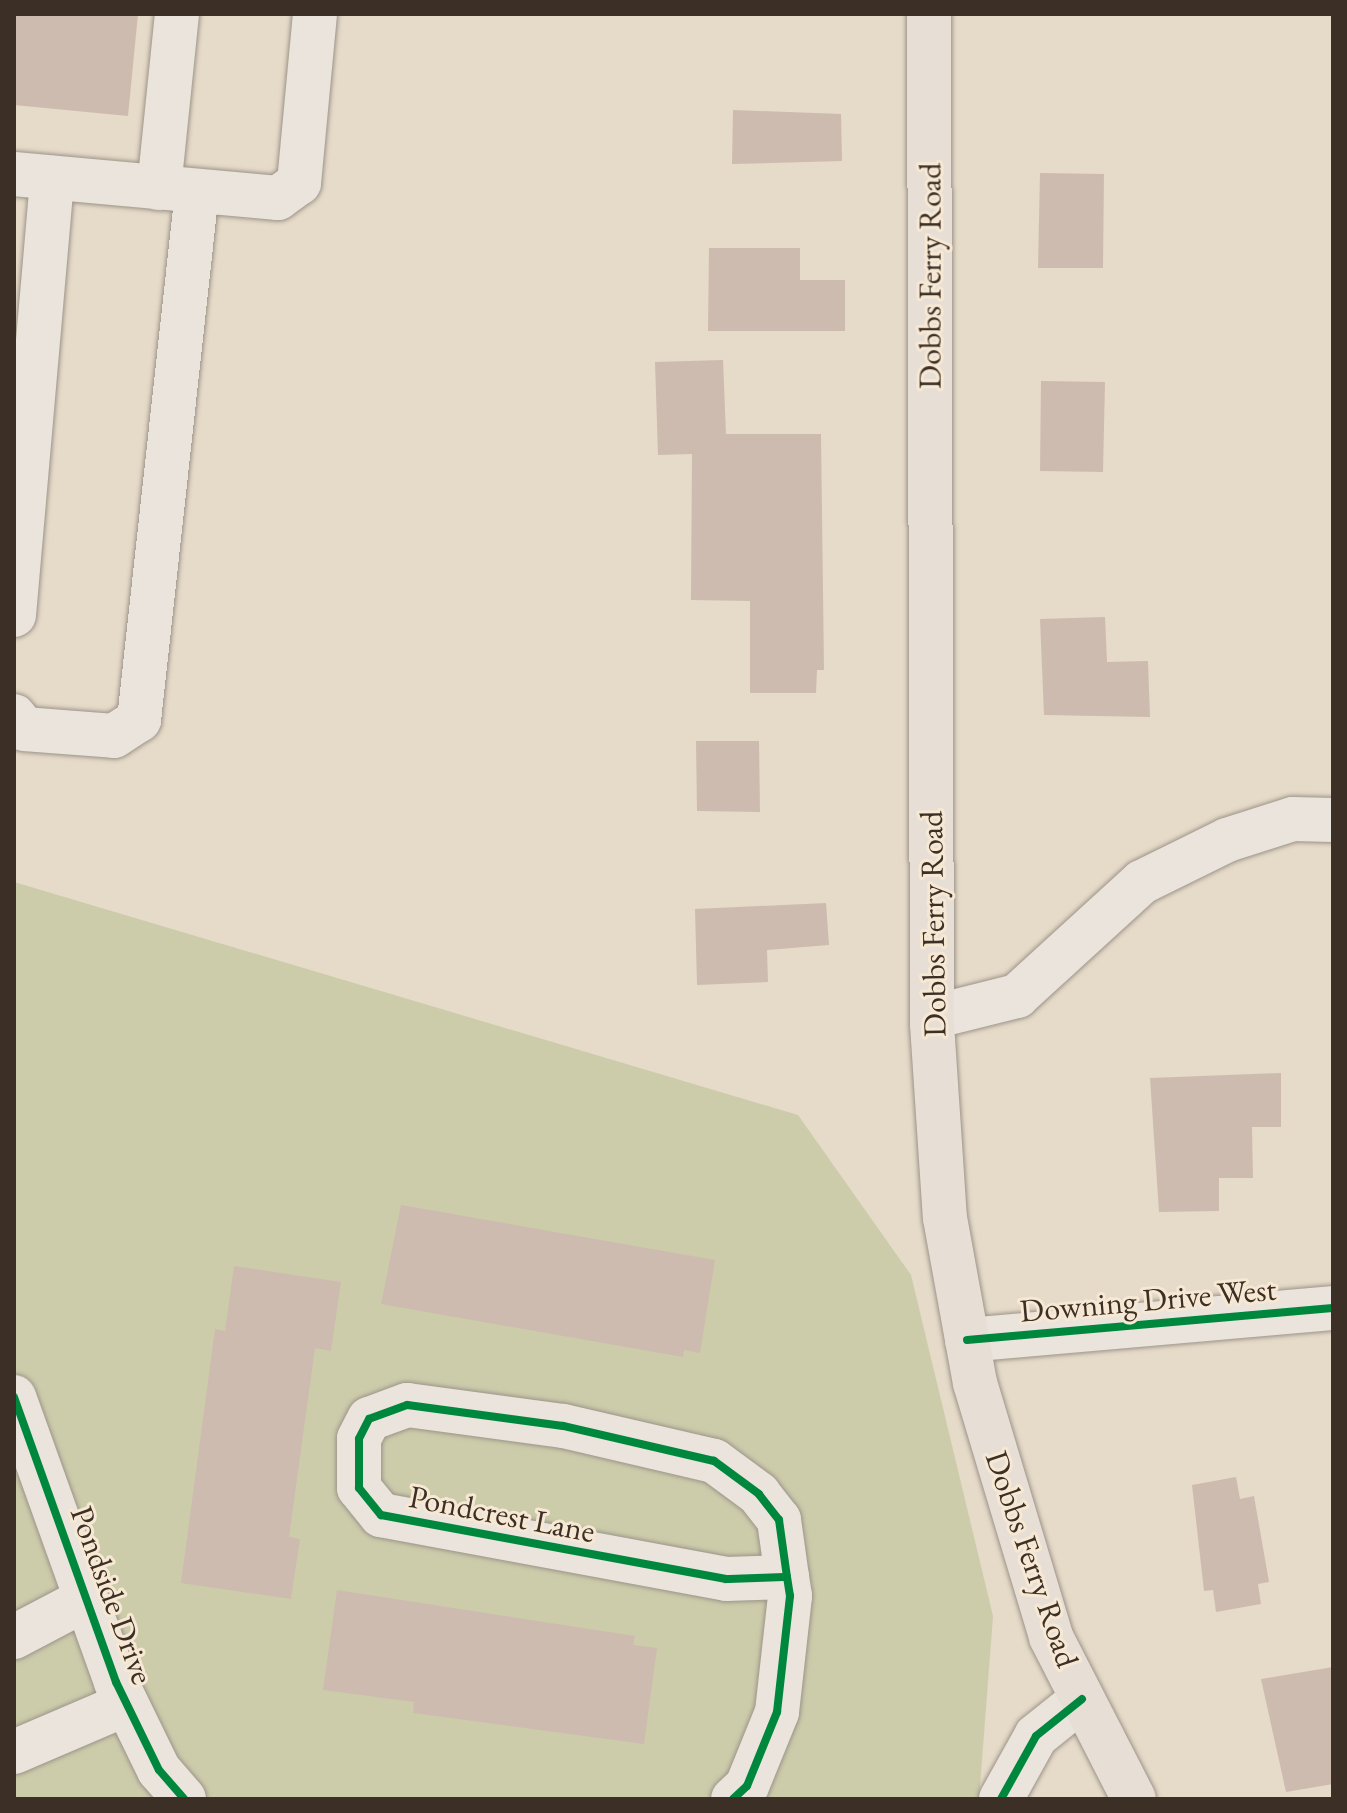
<!DOCTYPE html>
<html>
<head>
<meta charset="utf-8">
<style>
	body { margin:0 }
	#map { position:relative; width:1347px; height:1813px; overflow:hidden; background:#e6dac8; font-family:"EB Garamond",serif }
	div>[style] { position:absolute }
	.green>* { inset:0; background:#ccccab }
	.building>* { inset:0; background:#cebbaf }
	.roads { filter:drop-shadow(0 0 2px #9c9489) drop-shadow(0 0 2px #9c9489) }
	.minor>* { height:44px; margin:-22px; padding:0 22px; transform-origin:22px; border-radius:22px; background:#eae4dc }
	.major>* { height:44px; margin:-22px; padding:0 22px; transform-origin:22px; border-radius:22px; background:#e7dfd5 }
	.cycleway>* { height:8px; margin:-4px; padding:0 4px; transform-origin:4px; border-radius:4px; background:#00873e }
	span { translate:-50% -50%; white-space:nowrap; text-align:center; line-height:1.15; -webkit-text-stroke:6px #f7e8d3; paint-order:stroke }
	.street-label { font-size:32px; color:#3b2f26 }
	.frame { position:absolute; inset:0; border:16px solid #3b2f26; pointer-events:none }
</style>
</head>
<body>
<div id="map">
	<div class="green">
		<i style="clip-path:polygon(14px 882px,798px 1115px,911px 1275px,993px 1616px,979px 1799px,14px 1799px)"></i>
	</div>
	<div class="building">
		<i style="clip-path:polygon(14px 14px,138px 14px,128px 116px,14px 105px)"></i>
		<i style="clip-path:polygon(733px 110px,841px 114px,842px 161px,732px 164px)"></i>
		<i style="clip-path:polygon(1040px 173px,1104px 174px,1103px 268px,1038px 268px)"></i>
		<i style="clip-path:polygon(709px 248px,800px 248px,800px 280px,845px 280px,845px 331px,708px 331px)"></i>
		<i style="clip-path:polygon(723px 360px,726px 434px,821px 434px,824px 670px,817px 670px,816px 693px,750px 693px,750px 601px,691px 600px,692px 454px,658px 455px,655px 362px)"></i>
		<i style="clip-path:polygon(1041px 381px,1105px 382px,1103px 472px,1040px 471px)"></i>
		<i style="clip-path:polygon(1105px 617px,1107px 662px,1148px 661px,1150px 717px,1044px 715px,1040px 619px)"></i>
		<i style="clip-path:polygon(696px 741px,759px 741px,760px 812px,697px 811px)"></i>
		<i style="clip-path:polygon(826px 903px,829px 945px,767px 950px,768px 982px,697px 985px,695px 909px)"></i>
		<i style="clip-path:polygon(1281px 1073px,1281px 1127px,1252px 1127px,1253px 1178px,1219px 1178px,1219px 1211px,1159px 1212px,1150px 1078px)"></i>
		<i style="clip-path:polygon(401px 1205px,715px 1260px,700px 1353px,684px 1350px,683px 1357px,381px 1304px)"></i>
		<i style="clip-path:polygon(234px 1266px,341px 1282px,331px 1351px,315px 1348px,289px 1537px,300px 1539px,291px 1599px,181px 1583px,215px 1329px,225px 1331px)"></i>
		<i style="clip-path:polygon(1236px 1477px,1240px 1499px,1254px 1496px,1269px 1582px,1258px 1584px,1261px 1604px,1216px 1612px,1213px 1590px,1204px 1591px,1192px 1485px)"></i>
		<i style="clip-path:polygon(337px 1590px,635px 1636px,633px 1645px,657px 1648px,644px 1744px,413px 1713px,414px 1702px,323px 1690px)"></i>
		<i style="clip-path:polygon(1333px 1667px,1333px 1784px,1286px 1792px,1261px 1679px)"></i>
	</div>
	<div class="roads">
		<div class="minor">
			<i style="left:14px;top:174px;width:265px;rotate:5.2deg"></i>
			<i style="left:278px;top:198px;width:26px;rotate:-36deg"></i>
			<i style="left:299px;top:183px;width:170px;rotate:-84.6deg"></i>
			<i style="left:159px;top:188px;width:175px;rotate:-84.1deg"></i>
			<i style="left:14px;top:615px;width:439px;rotate:-85deg"></i>
			<i style="left:14px;top:716px;width:16px;rotate:52deg"></i>
			<i style="left:24px;top:729px;width:90px;rotate:4.4deg"></i>
			<i style="left:114px;top:736px;width:30px;rotate:-33deg"></i>
			<i style="left:139px;top:720px;width:532px;rotate:-83.74deg"></i>
			<i style="left:933px;top:1017px;width:87px;rotate:-14deg"></i>
			<i style="left:1017px;top:996px;width:169px;rotate:-42.4deg"></i>
			<i style="left:1142px;top:882px;width:95px;rotate:-26.3deg"></i>
			<i style="left:1227px;top:840px;width:69px;rotate:-17.7deg"></i>
			<i style="left:1293px;top:819px;width:40px;rotate:1.4deg"></i>
			<i style="left:967px;top:1340px;width:367px;rotate:-5deg"></i>
			<i style="left:14px;top:1397px;width:303px;rotate:70.3deg"></i>
			<i style="left:116px;top:1682px;width:98px;rotate:64deg"></i>
			<i style="left:159px;top:1770px;width:38px;rotate:49deg"></i>
			<i style="left:14px;top:1637px;width:81px;rotate:-27.8deg"></i>
			<i style="left:14px;top:1752px;width:122px;rotate:-23.2deg"></i>
			<i style="left:733px;top:1799px;width:19px;rotate:-43deg"></i>
			<i style="left:747px;top:1786px;width:80px;rotate:-67.9deg"></i>
			<i style="left:777px;top:1712px;width:117px;rotate:-83.6deg"></i>
			<i style="left:790px;top:1596px;width:19px;rotate:-99deg"></i>
			<i style="left:787px;top:1577px;width:58px;rotate:-98deg"></i>
			<i style="left:779px;top:1520px;width:33px;rotate:-128deg"></i>
			<i style="left:759px;top:1494px;width:56px;rotate:-143.7deg"></i>
			<i style="left:714px;top:1461px;width:155px;rotate:-166.9deg"></i>
			<i style="left:563px;top:1426px;width:157px;rotate:-172.3deg"></i>
			<i style="left:407px;top:1405px;width:40px;rotate:159.8deg"></i>
			<i style="left:369px;top:1419px;width:22px;rotate:117deg"></i>
			<i style="left:359px;top:1439px;width:49px;rotate:90deg"></i>
			<i style="left:359px;top:1488px;width:35px;rotate:51deg"></i>
			<i style="left:381px;top:1515px;width:351px;rotate:10.5deg"></i>
			<i style="left:726px;top:1579px;width:61px;rotate:-1.9deg"></i>
			<i style="left:1001px;top:1799px;width:72px;rotate:-60.9deg"></i>
			<i style="left:1036px;top:1736px;width:59px;rotate:-38.8deg"></i>
		</div>
		<div class="major">
			<i style="left:929px;top:14px;width:1010px;rotate:89.83deg"></i>
			<i style="left:932px;top:1024px;width:194px;rotate:86.2deg"></i>
			<i style="left:945px;top:1218px;width:168px;rotate:79.7deg"></i>
			<i style="left:975px;top:1383px;width:265px;rotate:73.3deg"></i>
			<i style="left:1051px;top:1637px;width:182px;rotate:62.9deg"></i>
		</div>
	</div>
	<div class="cycleway">
		<i style="left:967px;top:1340px;width:367px;rotate:-5deg"></i>
		<i style="left:14px;top:1397px;width:303px;rotate:70.3deg"></i>
		<i style="left:116px;top:1682px;width:98px;rotate:64deg"></i>
		<i style="left:159px;top:1770px;width:38px;rotate:49deg"></i>
		<i style="left:733px;top:1799px;width:19px;rotate:-43deg"></i>
		<i style="left:747px;top:1786px;width:80px;rotate:-67.9deg"></i>
		<i style="left:777px;top:1712px;width:117px;rotate:-83.6deg"></i>
		<i style="left:790px;top:1596px;width:19px;rotate:-99deg"></i>
		<i style="left:787px;top:1577px;width:58px;rotate:-98deg"></i>
		<i style="left:779px;top:1520px;width:33px;rotate:-128deg"></i>
		<i style="left:759px;top:1494px;width:56px;rotate:-143.7deg"></i>
		<i style="left:714px;top:1461px;width:155px;rotate:-166.9deg"></i>
		<i style="left:563px;top:1426px;width:157px;rotate:-172.3deg"></i>
		<i style="left:407px;top:1405px;width:40px;rotate:159.8deg"></i>
		<i style="left:369px;top:1419px;width:22px;rotate:117deg"></i>
		<i style="left:359px;top:1439px;width:49px;rotate:90deg"></i>
		<i style="left:359px;top:1488px;width:35px;rotate:51deg"></i>
		<i style="left:381px;top:1515px;width:351px;rotate:10.5deg"></i>
		<i style="left:726px;top:1579px;width:61px;rotate:-1.9deg"></i>
		<i style="left:1001px;top:1799px;width:72px;rotate:-60.9deg"></i>
		<i style="left:1036px;top:1736px;width:59px;rotate:-38.8deg"></i>
	</div>
	<div class="street-label">
		<span style="left:930px;top:276px;rotate:-90deg">Dobbs Ferry Road</span>
		<span style="left:933px;top:924px;rotate:-91deg">Dobbs Ferry Road</span>
		<span style="left:1148px;top:1300px;rotate:-5deg">Downing Drive West</span>
		<span style="left:502px;top:1514px;rotate:11deg">Pondcrest Lane</span>
		<span style="left:1032px;top:1559px;rotate:71deg">Dobbs Ferry Road</span>
		<span style="left:112px;top:1595px;rotate:70deg">Pondside Drive</span>
	</div>
	<div class="frame"></div>
</div>
</body>
</html>
